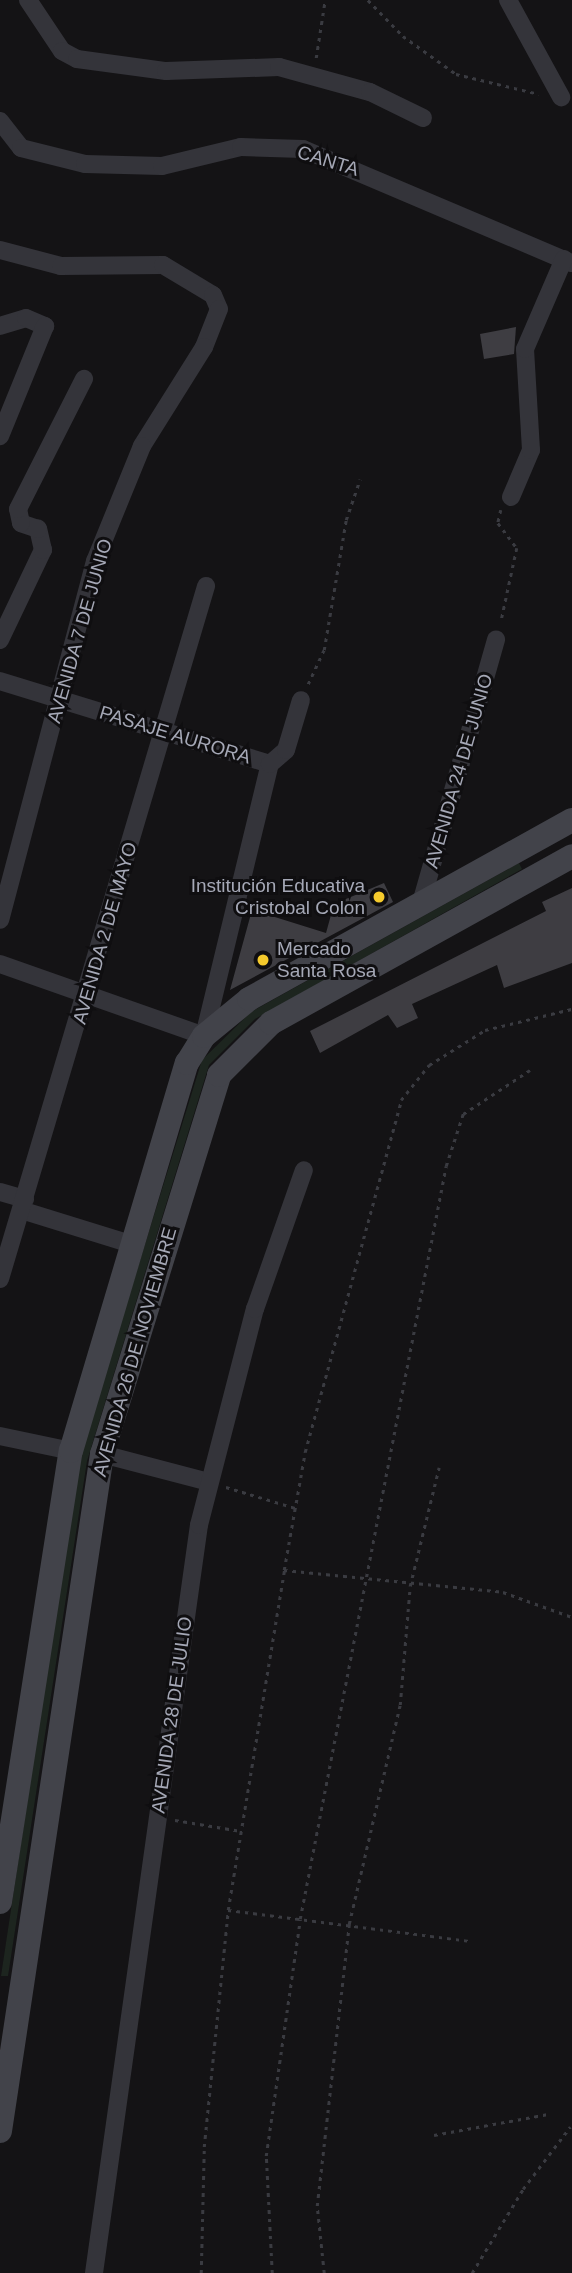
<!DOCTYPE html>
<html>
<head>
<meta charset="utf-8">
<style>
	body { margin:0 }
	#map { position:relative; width:572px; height:2273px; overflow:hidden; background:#141315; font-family:Arial,sans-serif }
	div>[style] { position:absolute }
	.green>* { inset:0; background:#1d251f }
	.building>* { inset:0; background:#3e3d42 }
	.path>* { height:2.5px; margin-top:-1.25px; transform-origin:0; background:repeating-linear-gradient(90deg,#3a3b41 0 3.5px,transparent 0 8.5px) }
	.minor>* { height:18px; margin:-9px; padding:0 9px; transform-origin:9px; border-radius:9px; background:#34343a }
	.secondary>* { height:24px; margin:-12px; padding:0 12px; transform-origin:12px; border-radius:12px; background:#42434a }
	.dots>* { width:19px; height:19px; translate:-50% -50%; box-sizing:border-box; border:4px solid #0f0e10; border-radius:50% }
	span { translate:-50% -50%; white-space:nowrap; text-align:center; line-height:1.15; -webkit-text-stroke:6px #0f0e10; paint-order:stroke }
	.street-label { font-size:19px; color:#a5a8b6 }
	.poi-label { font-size:19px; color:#a5a8b6 }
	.right { translate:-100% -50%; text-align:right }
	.left { translate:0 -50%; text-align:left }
</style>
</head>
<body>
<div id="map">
	<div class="green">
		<i style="clip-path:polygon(519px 863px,522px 869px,255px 1019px,209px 1065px,87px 1461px,8px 1976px,1px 1976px,79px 1458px,202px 1060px,251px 1012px)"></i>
	</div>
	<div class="building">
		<i style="clip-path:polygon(516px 327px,514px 354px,484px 359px,480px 334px)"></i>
		<i style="clip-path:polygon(384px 883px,393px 902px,230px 990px,252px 910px,326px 933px,334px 904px)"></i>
		<i style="clip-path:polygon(572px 888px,572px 963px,504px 988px,497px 965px,412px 1004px,418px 1018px,397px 1028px,388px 1015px,320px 1053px,310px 1031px,546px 911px,542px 902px)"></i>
	</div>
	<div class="path">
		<i style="left:368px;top:0;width:50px;rotate:45.8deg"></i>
		<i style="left:403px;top:36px;width:65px;rotate:35.6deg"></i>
		<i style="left:456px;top:74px;width:85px;rotate:13.5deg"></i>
		<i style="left:316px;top:58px;width:59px;rotate:-81.2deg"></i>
		<i style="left:501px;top:510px;width:13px;rotate:103deg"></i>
		<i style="left:498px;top:523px;width:31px;rotate:53deg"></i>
		<i style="left:517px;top:548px;width:76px;rotate:102.2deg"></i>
		<i style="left:308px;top:684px;width:38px;rotate:-65deg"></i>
		<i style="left:324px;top:650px;width:132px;rotate:-80.4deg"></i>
		<i style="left:346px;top:520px;width:43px;rotate:-71.1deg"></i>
		<i style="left:226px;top:1487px;width:72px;rotate:16.9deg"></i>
		<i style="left:284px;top:1570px;width:220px;rotate:5.7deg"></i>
		<i style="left:503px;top:1592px;width:73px;rotate:19.9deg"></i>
		<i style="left:175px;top:1820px;width:67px;rotate:9.5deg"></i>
		<i style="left:228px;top:1910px;width:243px;rotate:7.3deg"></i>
		<i style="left:434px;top:2135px;width:116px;rotate:-10.4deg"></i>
		<i style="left:201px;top:2273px;width:126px;rotate:-88.6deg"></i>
		<i style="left:204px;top:2147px;width:238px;rotate:-84.2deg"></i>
		<i style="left:228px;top:1910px;width:345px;rotate:-80.6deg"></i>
		<i style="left:284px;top:1570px;width:120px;rotate:-79.9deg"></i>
		<i style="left:305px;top:1452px;width:365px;rotate:-74.7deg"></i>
		<i style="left:401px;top:1100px;width:45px;rotate:-51.3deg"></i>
		<i style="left:429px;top:1065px;width:66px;rotate:-32deg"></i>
		<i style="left:485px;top:1030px;width:89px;rotate:-13.6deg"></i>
		<i style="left:272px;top:2273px;width:117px;rotate:-92.9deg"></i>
		<i style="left:266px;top:2156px;width:239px;rotate:-81.8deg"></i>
		<i style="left:300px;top:1919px;width:767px;rotate:-79.03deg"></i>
		<i style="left:446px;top:1166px;width:55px;rotate:-71.9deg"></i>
		<i style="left:463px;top:1114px;width:80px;rotate:-33.3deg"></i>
		<i style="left:324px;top:2273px;width:67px;rotate:-96deg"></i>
		<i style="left:317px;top:2206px;width:284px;rotate:-83.5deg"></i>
		<i style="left:349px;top:1924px;width:225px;rotate:-76.9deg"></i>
		<i style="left:400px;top:1705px;width:119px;rotate:-85.2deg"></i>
		<i style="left:410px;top:1586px;width:122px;rotate:-76.3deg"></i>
		<i style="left:472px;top:2273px;width:98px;rotate:-58.7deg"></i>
		<i style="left:523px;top:2189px;width:78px;rotate:-52.8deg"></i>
	</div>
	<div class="minor">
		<i style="left:28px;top:0;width:61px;rotate:56.3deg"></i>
		<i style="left:62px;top:51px;width:17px;rotate:28deg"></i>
		<i style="left:77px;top:59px;width:90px;rotate:7.7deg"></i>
		<i style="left:166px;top:71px;width:113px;rotate:-2deg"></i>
		<i style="left:279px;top:67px;width:94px;rotate:15.4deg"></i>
		<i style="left:370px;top:92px;width:59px;rotate:26.1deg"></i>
		<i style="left:508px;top:0;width:111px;rotate:61.3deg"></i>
		<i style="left:0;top:121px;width:34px;rotate:52deg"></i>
		<i style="left:21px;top:148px;width:66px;rotate:14deg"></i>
		<i style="left:85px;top:164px;width:77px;rotate:1.5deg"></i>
		<i style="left:162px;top:166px;width:81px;rotate:-13.5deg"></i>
		<i style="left:241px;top:147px;width:62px;rotate:1.8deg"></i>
		<i style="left:303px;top:149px;width:292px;rotate:23deg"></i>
		<i style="left:0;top:250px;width:63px;rotate:14.7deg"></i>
		<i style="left:61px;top:266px;width:102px;rotate:-0.6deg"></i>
		<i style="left:163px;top:265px;width:58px;rotate:31deg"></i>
		<i style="left:213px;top:295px;width:15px;rotate:67deg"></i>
		<i style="left:219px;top:309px;width:41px;rotate:111.5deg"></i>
		<i style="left:204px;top:347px;width:117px;rotate:122.1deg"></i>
		<i style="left:142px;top:446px;width:124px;rotate:112.2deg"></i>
		<i style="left:95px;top:561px;width:371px;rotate:104.8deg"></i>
		<i style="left:0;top:326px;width:27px;rotate:-17deg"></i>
		<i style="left:26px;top:318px;width:21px;rotate:23deg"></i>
		<i style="left:45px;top:326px;width:119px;rotate:112.2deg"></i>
		<i style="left:511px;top:497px;width:51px;rotate:-66.9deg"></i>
		<i style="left:531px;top:450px;width:101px;rotate:-93.4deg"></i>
		<i style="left:525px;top:349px;width:98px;rotate:-66.6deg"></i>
		<i style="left:0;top:640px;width:100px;rotate:-64.5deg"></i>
		<i style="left:43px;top:550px;width:22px;rotate:-103deg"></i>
		<i style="left:38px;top:529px;width:18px;rotate:-161deg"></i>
		<i style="left:21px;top:523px;width:14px;rotate:-102deg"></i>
		<i style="left:18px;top:509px;width:146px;rotate:-63.1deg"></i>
		<i style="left:0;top:681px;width:282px;rotate:17.1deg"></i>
		<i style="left:421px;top:903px;width:274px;rotate:-74.1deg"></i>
		<i style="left:0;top:964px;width:216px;rotate:19.4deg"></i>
		<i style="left:204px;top:1036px;width:280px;rotate:-76.4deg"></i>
		<i style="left:270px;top:764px;width:21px;rotate:-41deg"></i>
		<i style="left:286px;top:750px;width:52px;rotate:-73.3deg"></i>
		<i style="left:0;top:1192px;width:26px;rotate:16deg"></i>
		<i style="left:21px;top:1210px;width:115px;rotate:17.2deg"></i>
		<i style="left:0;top:1279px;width:723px;rotate:-73.44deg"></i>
		<i style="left:0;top:1436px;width:73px;rotate:11.9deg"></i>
		<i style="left:102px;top:1454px;width:111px;rotate:14.7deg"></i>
		<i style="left:94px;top:2273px;width:755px;rotate:-82.01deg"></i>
		<i style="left:199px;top:1525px;width:223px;rotate:-75.5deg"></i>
		<i style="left:255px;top:1309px;width:147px;rotate:-70.6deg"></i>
	</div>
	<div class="secondary">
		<i style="left:0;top:1902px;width:457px;rotate:-81.1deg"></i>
		<i style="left:71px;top:1451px;width:405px;rotate:-73.4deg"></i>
		<i style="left:187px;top:1063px;width:32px;rotate:-58deg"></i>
		<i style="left:204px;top:1036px;width:58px;rotate:-39.4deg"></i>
		<i style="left:249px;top:999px;width:369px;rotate:-29deg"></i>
		<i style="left:0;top:2131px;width:685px;rotate:-81.43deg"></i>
		<i style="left:102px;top:1454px;width:397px;rotate:-72.8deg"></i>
		<i style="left:219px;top:1075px;width:74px;rotate:-45deg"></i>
		<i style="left:271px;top:1023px;width:344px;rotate:-29deg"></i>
	</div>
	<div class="dots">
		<i style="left:379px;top:897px;background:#f5ca2c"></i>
		<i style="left:263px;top:960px;background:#f5ca2c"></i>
	</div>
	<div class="street-label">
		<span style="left:328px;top:161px;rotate:17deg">CANTA</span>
		<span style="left:80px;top:631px;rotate:-74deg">AVENIDA 7 DE JUNIO</span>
		<span style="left:175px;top:735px;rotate:17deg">PASAJE AURORA</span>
		<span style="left:459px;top:771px;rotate:-74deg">AVENIDA 24 DE JUNIO</span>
		<span style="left:105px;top:933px;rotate:-74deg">AVENIDA 2 DE MAYO</span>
		<span style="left:135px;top:1352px;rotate:-74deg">AVENIDA 26 DE NOVIEMBRE</span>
		<span style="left:172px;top:1715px;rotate:-82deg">AVENIDA 28 DE JULIO</span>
	</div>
	<div class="poi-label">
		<span class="right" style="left:365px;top:897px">Institución Educativa<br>Cristobal Colon</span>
		<span class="left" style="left:277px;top:960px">Mercado<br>Santa Rosa</span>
	</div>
</div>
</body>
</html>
